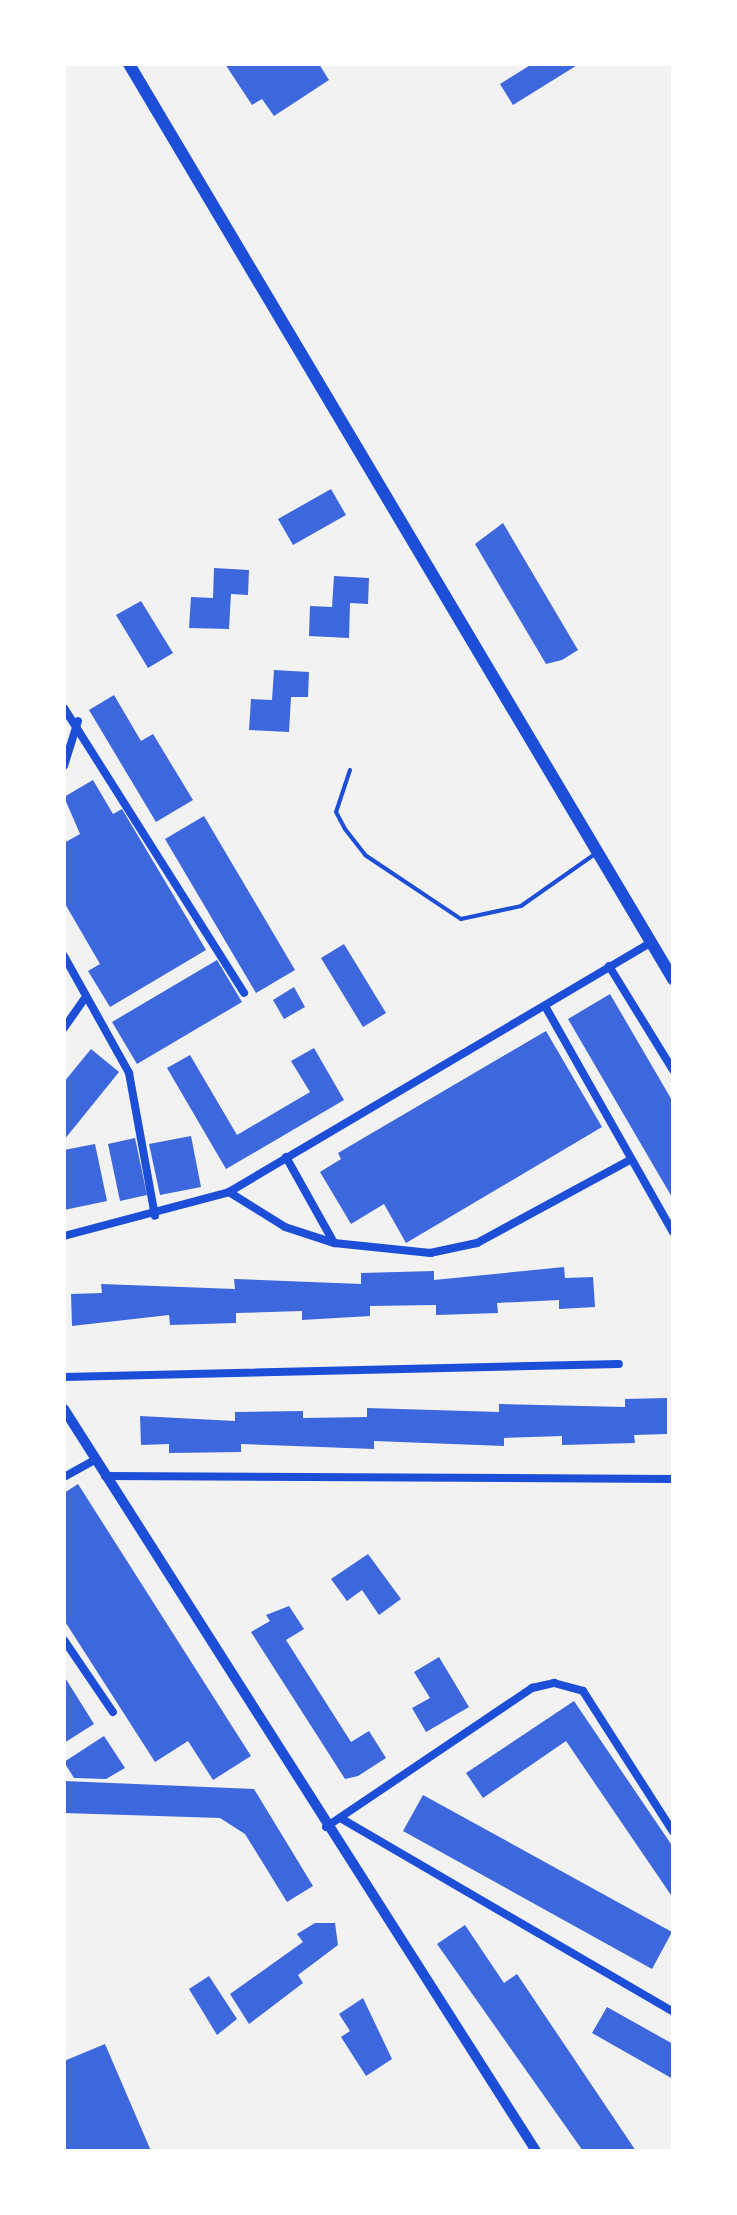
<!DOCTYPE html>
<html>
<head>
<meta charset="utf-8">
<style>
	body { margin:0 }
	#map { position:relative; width:737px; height:2215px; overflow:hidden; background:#f2f2f2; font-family:"PT Sans",sans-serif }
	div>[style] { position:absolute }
	.building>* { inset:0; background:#3d67dc }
	.service>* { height:4px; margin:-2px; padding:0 2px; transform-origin:2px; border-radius:2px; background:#1d4ed8 }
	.minor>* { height:8px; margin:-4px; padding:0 4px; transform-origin:4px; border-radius:4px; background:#1d4ed8 }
	.tertiary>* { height:10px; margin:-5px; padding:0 5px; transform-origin:5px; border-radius:5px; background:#1d4ed8 }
	.primary>* { height:12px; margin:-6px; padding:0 6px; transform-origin:6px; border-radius:6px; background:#1d4ed8 }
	span { translate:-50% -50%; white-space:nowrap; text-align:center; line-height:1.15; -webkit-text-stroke:6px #fff; paint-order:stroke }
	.frame { position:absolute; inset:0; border:66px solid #fff; pointer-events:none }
</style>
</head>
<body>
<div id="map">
	<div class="building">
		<i style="clip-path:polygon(225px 64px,319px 64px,329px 80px,274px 116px,262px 99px,252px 105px)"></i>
		<i style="clip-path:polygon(532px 64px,579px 64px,513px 105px,500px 84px)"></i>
		<i style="clip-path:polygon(331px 489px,346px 515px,293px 545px,278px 519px)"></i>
		<i style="clip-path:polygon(503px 523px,578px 650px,562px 660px,546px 664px,475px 544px)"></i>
		<i style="clip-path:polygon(214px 568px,249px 570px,248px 595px,231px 594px,229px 629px,189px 628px,191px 597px,213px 598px)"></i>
		<i style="clip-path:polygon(334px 576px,369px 578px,368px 604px,350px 603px,349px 638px,309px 636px,310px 606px,332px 607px)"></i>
		<i style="clip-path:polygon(141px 601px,173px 653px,148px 668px,116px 615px)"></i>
		<i style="clip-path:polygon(274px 670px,309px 672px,308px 697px,291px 697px,289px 732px,249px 730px,251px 699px,272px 700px)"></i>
		<i style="clip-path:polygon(114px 695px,141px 741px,153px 734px,193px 800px,156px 822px,89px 710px)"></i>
		<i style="clip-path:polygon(93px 780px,113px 814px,122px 809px,206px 950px,110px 1007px,88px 971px,100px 964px,64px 902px,64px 843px,80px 834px,64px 797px)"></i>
		<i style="clip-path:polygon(204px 816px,295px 970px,256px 993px,165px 839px)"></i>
		<i style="clip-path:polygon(344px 944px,386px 1013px,363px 1027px,321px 958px)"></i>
		<i style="clip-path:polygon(217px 960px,242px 1002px,137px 1064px,112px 1022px)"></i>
		<i style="clip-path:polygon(294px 987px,305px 1007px,284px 1019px,273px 1000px)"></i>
		<i style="clip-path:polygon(610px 994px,673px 1102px,673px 1199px,568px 1019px)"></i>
		<i style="clip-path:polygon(546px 1031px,602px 1127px,406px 1243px,384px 1204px,351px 1224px,320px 1172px,341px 1159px,338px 1153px)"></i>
		<i style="clip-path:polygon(314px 1048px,344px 1100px,226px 1169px,167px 1068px,190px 1055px,237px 1135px,310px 1092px,291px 1061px)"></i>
		<i style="clip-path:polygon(91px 1049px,119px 1072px,64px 1140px,64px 1082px)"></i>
		<i style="clip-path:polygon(191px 1136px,201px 1187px,160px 1195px,149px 1144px)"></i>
		<i style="clip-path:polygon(135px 1138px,147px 1195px,120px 1201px,108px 1144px)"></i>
		<i style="clip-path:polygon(95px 1144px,107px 1201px,64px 1210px,64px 1150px)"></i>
		<i style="clip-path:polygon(564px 1267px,565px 1278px,593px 1277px,595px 1307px,559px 1309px,559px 1300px,497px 1303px,498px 1313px,436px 1315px,436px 1305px,370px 1306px,370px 1316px,302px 1320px,302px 1311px,236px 1313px,236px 1323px,170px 1325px,169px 1315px,72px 1326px,71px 1294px,102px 1293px,101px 1284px,235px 1289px,234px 1279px,361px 1284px,361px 1273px,434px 1271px,434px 1280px)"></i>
		<i style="clip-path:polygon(667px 1398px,667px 1434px,634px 1435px,635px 1443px,562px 1445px,562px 1436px,504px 1438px,504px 1446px,374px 1441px,374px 1449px,241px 1444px,241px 1452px,169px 1453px,169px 1444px,141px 1445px,140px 1416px,235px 1421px,235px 1412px,303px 1411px,303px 1418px,367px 1417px,367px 1408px,499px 1412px,499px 1404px,625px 1407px,625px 1399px)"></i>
		<i style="clip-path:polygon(78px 1484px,251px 1756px,213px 1780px,188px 1741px,155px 1762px,64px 1620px,64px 1493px)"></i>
		<i style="clip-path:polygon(368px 1554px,401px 1599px,379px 1615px,362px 1590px,347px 1601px,331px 1579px)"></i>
		<i style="clip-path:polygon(289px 1606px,304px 1629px,286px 1640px,351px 1742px,369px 1731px,386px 1758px,358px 1776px,345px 1779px,251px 1632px,270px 1621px,266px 1615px)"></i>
		<i style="clip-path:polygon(439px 1657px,469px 1707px,426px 1732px,412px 1708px,430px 1698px,414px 1672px)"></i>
		<i style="clip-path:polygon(64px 1676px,94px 1724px,64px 1743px)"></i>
		<i style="clip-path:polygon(574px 1701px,673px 1847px,673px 1898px,566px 1741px,483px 1798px,466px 1773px)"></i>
		<i style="clip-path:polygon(104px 1736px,125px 1768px,106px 1779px,74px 1778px,64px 1762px)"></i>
		<i style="clip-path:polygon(64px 1781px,254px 1789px,313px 1886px,287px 1902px,245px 1834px,220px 1818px,64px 1813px)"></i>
		<i style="clip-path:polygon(423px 1795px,672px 1932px,652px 1969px,403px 1831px)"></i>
		<i style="clip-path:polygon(315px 1923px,335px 1923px,338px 1945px,298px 1975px,303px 1983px,249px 2024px,230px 1994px,303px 1942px,297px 1934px)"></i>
		<i style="clip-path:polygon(465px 1925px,504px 1983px,517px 1974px,636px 2151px,583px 2151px,437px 1944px)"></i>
		<i style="clip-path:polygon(209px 1976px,237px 2019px,217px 2035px,189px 1989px)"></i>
		<i style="clip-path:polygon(363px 1998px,392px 2059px,366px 2076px,341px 2037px,350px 2031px,339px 2014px)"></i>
		<i style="clip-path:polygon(607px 2007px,673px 2044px,673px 2079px,592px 2033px)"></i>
		<i style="clip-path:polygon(105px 2044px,151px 2151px,64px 2151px,64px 2061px)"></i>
	</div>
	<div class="service">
		<i style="left:350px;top:770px;width:44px;rotate:108.4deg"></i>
		<i style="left:336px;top:812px;width:19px;rotate:62deg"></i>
		<i style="left:345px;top:829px;width:33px;rotate:52deg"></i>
		<i style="left:365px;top:855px;width:115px;rotate:33.7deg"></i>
		<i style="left:461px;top:919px;width:61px;rotate:-12.2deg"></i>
		<i style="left:521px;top:906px;width:90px;rotate:-35.1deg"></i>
	</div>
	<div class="minor">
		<i style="left:64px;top:708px;width:337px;rotate:57.7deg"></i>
		<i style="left:64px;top:766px;width:47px;rotate:-72.7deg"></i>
		<i style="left:64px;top:956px;width:134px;rotate:60.9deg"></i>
		<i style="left:129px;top:1073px;width:145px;rotate:79.7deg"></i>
		<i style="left:609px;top:966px;width:122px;rotate:58.4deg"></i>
		<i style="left:545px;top:1006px;width:260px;rotate:60.5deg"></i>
		<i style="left:64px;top:1028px;width:35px;rotate:-55deg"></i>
		<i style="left:286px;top:1157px;width:98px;rotate:60.8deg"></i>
		<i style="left:229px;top:1192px;width:66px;rotate:32deg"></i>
		<i style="left:285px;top:1227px;width:52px;rotate:18.1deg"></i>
		<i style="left:334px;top:1243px;width:97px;rotate:5.9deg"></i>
		<i style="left:430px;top:1253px;width:48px;rotate:-12deg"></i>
		<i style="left:477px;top:1243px;width:174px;rotate:-28.5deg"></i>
		<i style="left:64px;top:1236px;width:171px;rotate:-14.9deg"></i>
		<i style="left:229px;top:1192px;width:489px;rotate:-30.6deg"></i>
		<i style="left:64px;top:1377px;width:555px;rotate:-1.34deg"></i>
		<i style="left:105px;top:1476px;width:568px;rotate:0.3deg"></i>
		<i style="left:64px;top:1477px;width:35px;rotate:-29deg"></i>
		<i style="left:64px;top:1640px;width:87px;rotate:55.8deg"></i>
		<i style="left:342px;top:1819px;width:383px;rotate:30.2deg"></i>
		<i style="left:326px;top:1827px;width:249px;rotate:-34deg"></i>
		<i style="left:532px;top:1688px;width:23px;rotate:-13deg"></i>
		<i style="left:554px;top:1683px;width:30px;rotate:15deg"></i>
		<i style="left:583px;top:1691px;width:167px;rotate:57.4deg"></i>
	</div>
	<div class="tertiary">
		<i style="left:64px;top:1409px;width:879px;rotate:57.54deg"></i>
	</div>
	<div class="primary">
		<i style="left:129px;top:64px;width:1065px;rotate:59.27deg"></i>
	</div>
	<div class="frame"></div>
</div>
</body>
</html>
